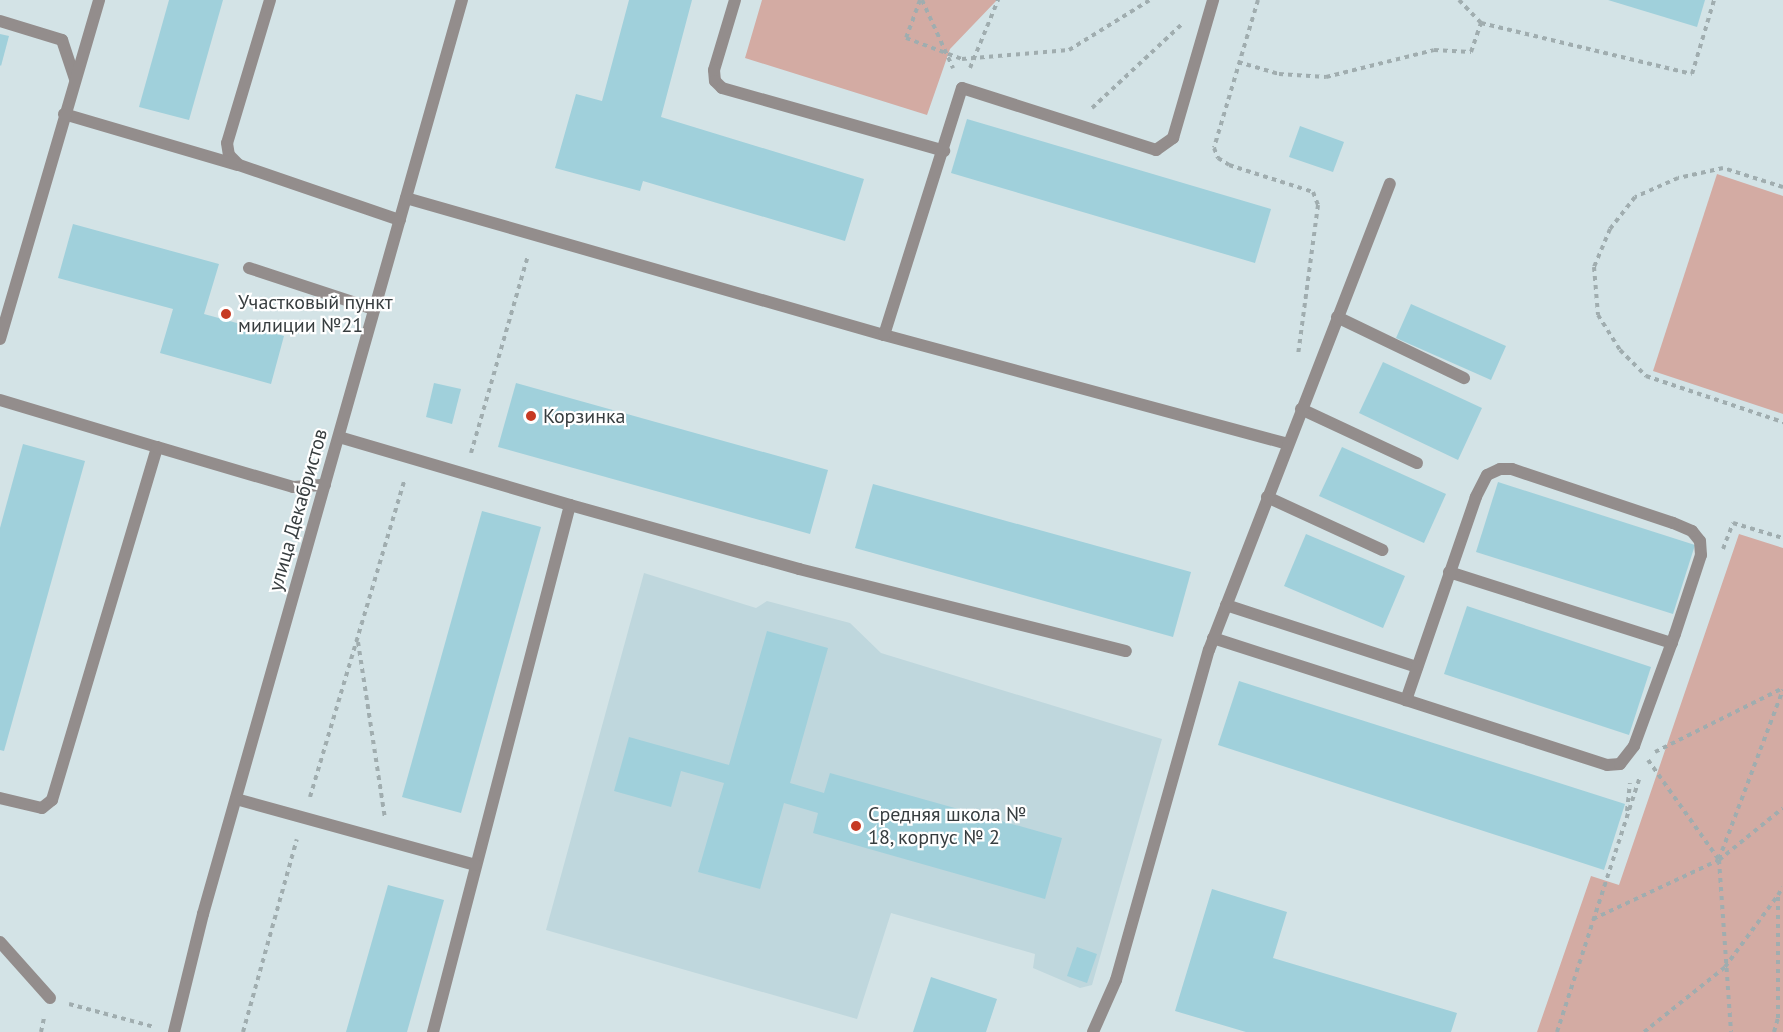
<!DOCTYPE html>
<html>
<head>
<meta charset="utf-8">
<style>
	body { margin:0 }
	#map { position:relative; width:1783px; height:1032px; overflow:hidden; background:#d3e3e6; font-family:"PT Sans",sans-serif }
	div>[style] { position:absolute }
	.built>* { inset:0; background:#bfd7dd }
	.green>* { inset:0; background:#d3aba3 }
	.building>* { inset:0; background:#a0d0db }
	.path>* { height:4px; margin-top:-2px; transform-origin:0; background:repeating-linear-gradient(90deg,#a0adaf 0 4.5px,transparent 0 9px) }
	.service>* { height:12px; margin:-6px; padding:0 6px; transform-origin:6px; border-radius:6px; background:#938d8c }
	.minor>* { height:12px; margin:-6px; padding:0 6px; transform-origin:6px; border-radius:6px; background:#938d8c }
	.dots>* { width:16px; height:16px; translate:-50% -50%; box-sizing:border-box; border:3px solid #fff; border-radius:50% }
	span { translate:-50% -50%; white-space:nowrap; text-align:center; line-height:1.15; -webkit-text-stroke:4.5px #fff; paint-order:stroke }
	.poi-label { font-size:20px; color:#373d3f }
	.left { translate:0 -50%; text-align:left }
	.street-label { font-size:20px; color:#373d3f }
</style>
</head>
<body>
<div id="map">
	<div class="built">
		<i style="clip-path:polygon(644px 573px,756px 608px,767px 601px,850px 623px,881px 653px,1162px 739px,1092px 985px,1080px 988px,1033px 968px,1035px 954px,891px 913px,857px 1019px,546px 930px)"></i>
	</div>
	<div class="green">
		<i style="clip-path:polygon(762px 0,997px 0,950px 49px,927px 115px,745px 58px)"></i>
		<i style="clip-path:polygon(1717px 174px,1783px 196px,1783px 414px,1653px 371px)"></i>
		<i style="clip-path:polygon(1739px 534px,1783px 548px,1783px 1032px,1537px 1032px,1591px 876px,1619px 885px)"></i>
	</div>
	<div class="building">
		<i style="clip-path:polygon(169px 0,223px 0,189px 120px,139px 107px)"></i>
		<i style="clip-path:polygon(629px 0,692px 0,661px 117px,864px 179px,845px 241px,643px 181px,640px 191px,555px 168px,576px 94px,602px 101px)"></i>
		<i style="clip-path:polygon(1608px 0,1705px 0,1697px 27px)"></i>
		<i style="clip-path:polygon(0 34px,9px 36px,1px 66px,0 65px)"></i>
		<i style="clip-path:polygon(967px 119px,1271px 209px,1255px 263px,951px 173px)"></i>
		<i style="clip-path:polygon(1300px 126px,1344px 142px,1333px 172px,1289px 157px)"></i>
		<i style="clip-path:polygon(73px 224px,219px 264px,204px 314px,284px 336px,271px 384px,160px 353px,173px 309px,58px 278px)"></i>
		<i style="clip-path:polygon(1411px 304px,1506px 346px,1491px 380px,1396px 338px)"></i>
		<i style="clip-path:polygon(1383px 362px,1482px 408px,1458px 460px,1359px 413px)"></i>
		<i style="clip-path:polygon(434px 383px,461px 389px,452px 424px,426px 417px)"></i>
		<i style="clip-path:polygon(516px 383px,828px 470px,810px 534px,498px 447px)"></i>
		<i style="clip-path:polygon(23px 444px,85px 461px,4px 751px,0 750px,0 528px)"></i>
		<i style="clip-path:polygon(1342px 447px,1446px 494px,1424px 543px,1319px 496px)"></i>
		<i style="clip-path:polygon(1498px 482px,1695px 545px,1673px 614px,1476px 552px)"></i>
		<i style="clip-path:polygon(873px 484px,1191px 572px,1173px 637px,855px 548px)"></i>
		<i style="clip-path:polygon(482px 511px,541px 527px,461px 813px,402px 797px)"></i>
		<i style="clip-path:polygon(1306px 534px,1405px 576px,1383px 628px,1284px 586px)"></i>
		<i style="clip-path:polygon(1467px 606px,1651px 667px,1629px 735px,1444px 674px)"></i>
		<i style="clip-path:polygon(767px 631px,828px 648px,790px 783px,824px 793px,830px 773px,1062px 838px,1045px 899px,813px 833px,818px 813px,784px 803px,760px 889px,698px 872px,724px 783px,681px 771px,671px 807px,614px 791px,629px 737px,729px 765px)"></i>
		<i style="clip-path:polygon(1239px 681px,1625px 804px,1604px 870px,1218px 745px)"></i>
		<i style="clip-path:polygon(388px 885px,444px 900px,407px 1032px,346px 1032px)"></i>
		<i style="clip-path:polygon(1212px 889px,1287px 912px,1273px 958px,1457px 1013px,1451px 1032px,1246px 1032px,1175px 1011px)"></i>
		<i style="clip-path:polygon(1077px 947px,1097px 954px,1087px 983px,1067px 976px)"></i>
		<i style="clip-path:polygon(931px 977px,997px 999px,986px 1032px,913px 1032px)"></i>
	</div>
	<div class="path">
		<i style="left:920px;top:0;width:40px;rotate:110.2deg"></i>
		<i style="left:906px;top:38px;width:60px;rotate:20.6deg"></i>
		<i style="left:962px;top:59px;width:107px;rotate:-4.8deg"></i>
		<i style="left:1069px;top:50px;width:95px;rotate:-31.7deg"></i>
		<i style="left:922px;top:0;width:75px;rotate:65.5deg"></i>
		<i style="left:1258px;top:0;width:154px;rotate:106.6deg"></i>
		<i style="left:1214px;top:148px;width:11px;rotate:68deg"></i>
		<i style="left:1218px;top:158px;width:13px;rotate:32deg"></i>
		<i style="left:1229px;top:165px;width:88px;rotate:17.8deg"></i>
		<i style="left:1313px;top:192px;width:14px;rotate:69deg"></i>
		<i style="left:1318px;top:205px;width:151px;rotate:97.6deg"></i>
		<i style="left:1459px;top:0;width:32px;rotate:46deg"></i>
		<i style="left:1481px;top:23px;width:217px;rotate:13.6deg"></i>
		<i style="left:1692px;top:74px;width:77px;rotate:-73.4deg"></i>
		<i style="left:1238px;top:62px;width:43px;rotate:16.3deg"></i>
		<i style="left:1279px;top:74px;width:47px;rotate:3.7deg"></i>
		<i style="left:1326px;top:77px;width:111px;rotate:-14deg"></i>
		<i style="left:1434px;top:50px;width:37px;rotate:3deg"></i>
		<i style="left:1471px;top:52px;width:31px;rotate:-71deg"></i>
		<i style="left:970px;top:68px;width:74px;rotate:-67.6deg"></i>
		<i style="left:1092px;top:108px;width:125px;rotate:-43deg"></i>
		<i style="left:1783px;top:187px;width:63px;rotate:-162.4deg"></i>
		<i style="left:1723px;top:168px;width:46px;rotate:167.5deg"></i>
		<i style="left:1678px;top:178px;width:47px;rotate:156.2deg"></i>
		<i style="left:1635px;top:197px;width:41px;rotate:128deg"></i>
		<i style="left:1610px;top:229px;width:41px;rotate:112.8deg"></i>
		<i style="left:1594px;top:267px;width:48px;rotate:85.2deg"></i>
		<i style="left:1598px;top:315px;width:41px;rotate:57.8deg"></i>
		<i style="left:1620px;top:350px;width:37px;rotate:45deg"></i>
		<i style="left:1646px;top:376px;width:145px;rotate:18.6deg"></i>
		<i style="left:471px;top:453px;width:205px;rotate:-73.9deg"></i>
		<i style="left:1723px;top:549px;width:28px;rotate:-69deg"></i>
		<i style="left:1733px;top:523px;width:52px;rotate:16.7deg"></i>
		<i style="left:358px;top:642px;width:179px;rotate:81.3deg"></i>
		<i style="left:1655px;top:752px;width:143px;rotate:-26.6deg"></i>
		<i style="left:1648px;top:760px;width:123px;rotate:54.6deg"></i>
		<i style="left:1719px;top:860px;width:172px;rotate:86deg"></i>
		<i style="left:310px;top:797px;width:332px;rotate:-73.4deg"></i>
		<i style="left:1627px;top:811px;width:28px;rotate:-84deg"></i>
		<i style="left:1719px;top:859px;width:181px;rotate:-69.3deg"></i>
		<i style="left:1593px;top:919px;width:139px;rotate:-25.1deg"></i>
		<i style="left:1719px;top:860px;width:82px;rotate:-39.1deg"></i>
		<i style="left:69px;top:1004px;width:88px;rotate:15.1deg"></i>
		<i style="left:41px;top:1032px;width:14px;rotate:-78deg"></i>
		<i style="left:243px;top:1032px;width:200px;rotate:-74.4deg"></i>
		<i style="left:1557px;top:1032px;width:269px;rotate:-72deg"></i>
		<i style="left:1644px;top:1032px;width:104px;rotate:-38.7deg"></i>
		<i style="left:1725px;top:967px;width:89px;rotate:-53.6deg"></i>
		<i style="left:1774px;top:1032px;width:15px;rotate:-74deg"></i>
		<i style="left:1778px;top:1018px;width:123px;rotate:-90deg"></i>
		<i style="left:1778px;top:895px;width:9px;rotate:-58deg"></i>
	</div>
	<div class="service">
		<i style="left:270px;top:0;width:149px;rotate:106.7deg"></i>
		<i style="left:227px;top:143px;width:12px;rotate:81deg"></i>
		<i style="left:229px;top:155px;width:14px;rotate:45deg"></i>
		<i style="left:239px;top:165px;width:170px;rotate:18.9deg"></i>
		<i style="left:735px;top:0;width:73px;rotate:106.7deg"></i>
		<i style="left:714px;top:70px;width:11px;rotate:85deg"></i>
		<i style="left:715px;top:81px;width:10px;rotate:45deg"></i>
		<i style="left:722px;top:88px;width:231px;rotate:15.8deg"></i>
		<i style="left:0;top:21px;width:65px;rotate:17deg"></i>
		<i style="left:62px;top:40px;width:41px;rotate:71.6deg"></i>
		<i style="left:64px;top:114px;width:180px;rotate:16.4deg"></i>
		<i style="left:406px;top:198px;width:497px;rotate:16deg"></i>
		<i style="left:884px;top:335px;width:417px;rotate:15.1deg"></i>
		<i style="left:249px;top:268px;width:132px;rotate:18.2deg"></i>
		<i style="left:1337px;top:317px;width:141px;rotate:25.7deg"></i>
		<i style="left:884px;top:335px;width:259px;rotate:-72.5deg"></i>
		<i style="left:962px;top:88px;width:204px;rotate:17.7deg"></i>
		<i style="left:1156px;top:150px;width:21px;rotate:-35deg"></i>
		<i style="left:1173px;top:138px;width:144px;rotate:-73.8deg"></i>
		<i style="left:0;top:339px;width:353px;rotate:-73.7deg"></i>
		<i style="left:0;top:400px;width:164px;rotate:16.7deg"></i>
		<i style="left:1301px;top:409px;width:128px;rotate:25deg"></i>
		<i style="left:339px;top:437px;width:241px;rotate:16.4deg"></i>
		<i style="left:570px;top:505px;width:545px;rotate:104.57deg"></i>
		<i style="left:1267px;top:497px;width:127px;rotate:24.7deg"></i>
		<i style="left:570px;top:505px;width:238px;rotate:15.6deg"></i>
		<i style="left:799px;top:569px;width:337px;rotate:14.1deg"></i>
		<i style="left:1449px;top:572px;width:234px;rotate:17.7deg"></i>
		<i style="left:1226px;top:605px;width:201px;rotate:18deg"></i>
		<i style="left:1213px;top:638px;width:203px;rotate:17.8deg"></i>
		<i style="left:1406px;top:700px;width:211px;rotate:17.9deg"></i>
		<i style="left:1607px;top:765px;width:13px;rotate:-4deg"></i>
		<i style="left:1620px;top:764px;width:23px;rotate:-52deg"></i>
		<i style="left:1634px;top:746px;width:119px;rotate:-69.9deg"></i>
		<i style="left:1675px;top:634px;width:83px;rotate:-71.8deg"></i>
		<i style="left:1701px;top:555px;width:14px;rotate:-94deg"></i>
		<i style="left:1700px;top:541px;width:13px;rotate:-129deg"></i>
		<i style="left:1692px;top:531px;width:21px;rotate:-157deg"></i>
		<i style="left:1673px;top:523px;width:170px;rotate:-161.5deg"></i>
		<i style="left:1512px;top:469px;width:12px;rotate:180deg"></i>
		<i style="left:1500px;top:469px;width:14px;rotate:155deg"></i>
		<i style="left:1487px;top:475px;width:25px;rotate:117deg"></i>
		<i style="left:1476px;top:497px;width:215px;rotate:109deg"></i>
		<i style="left:0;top:798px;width:43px;rotate:13.4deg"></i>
		<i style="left:42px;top:808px;width:13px;rotate:-39deg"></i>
		<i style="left:52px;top:800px;width:368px;rotate:-73.4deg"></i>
		<i style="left:157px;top:447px;width:142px;rotate:16.4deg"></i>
		<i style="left:293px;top:487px;width:32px;rotate:-4deg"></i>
		<i style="left:0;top:942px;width:75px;rotate:48.2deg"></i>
		<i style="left:1093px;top:1032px;width:57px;rotate:-66.1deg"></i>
		<i style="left:1116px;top:980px;width:343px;rotate:-74.3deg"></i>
		<i style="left:1209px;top:650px;width:500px;rotate:-68.8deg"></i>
	</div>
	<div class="minor">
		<i style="left:236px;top:799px;width:248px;rotate:15.4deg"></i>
		<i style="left:174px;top:1032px;width:122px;rotate:-76.2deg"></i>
		<i style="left:203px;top:914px;width:950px;rotate:-74.18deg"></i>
	</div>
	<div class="dots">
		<i style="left:226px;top:314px;background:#c63a23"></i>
		<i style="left:531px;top:416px;background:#c63a23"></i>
		<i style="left:856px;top:826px;background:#c63a23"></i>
	</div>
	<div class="poi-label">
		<span class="left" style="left:238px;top:314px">Участковый пункт<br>милиции №21</span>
		<span class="left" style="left:543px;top:416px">Корзинка</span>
		<span class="left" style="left:868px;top:826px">Средняя школа №<br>18, корпус № 2</span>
	</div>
	<div class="street-label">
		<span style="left:298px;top:510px;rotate:-74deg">улица Декабристов</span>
	</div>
</div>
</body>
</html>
